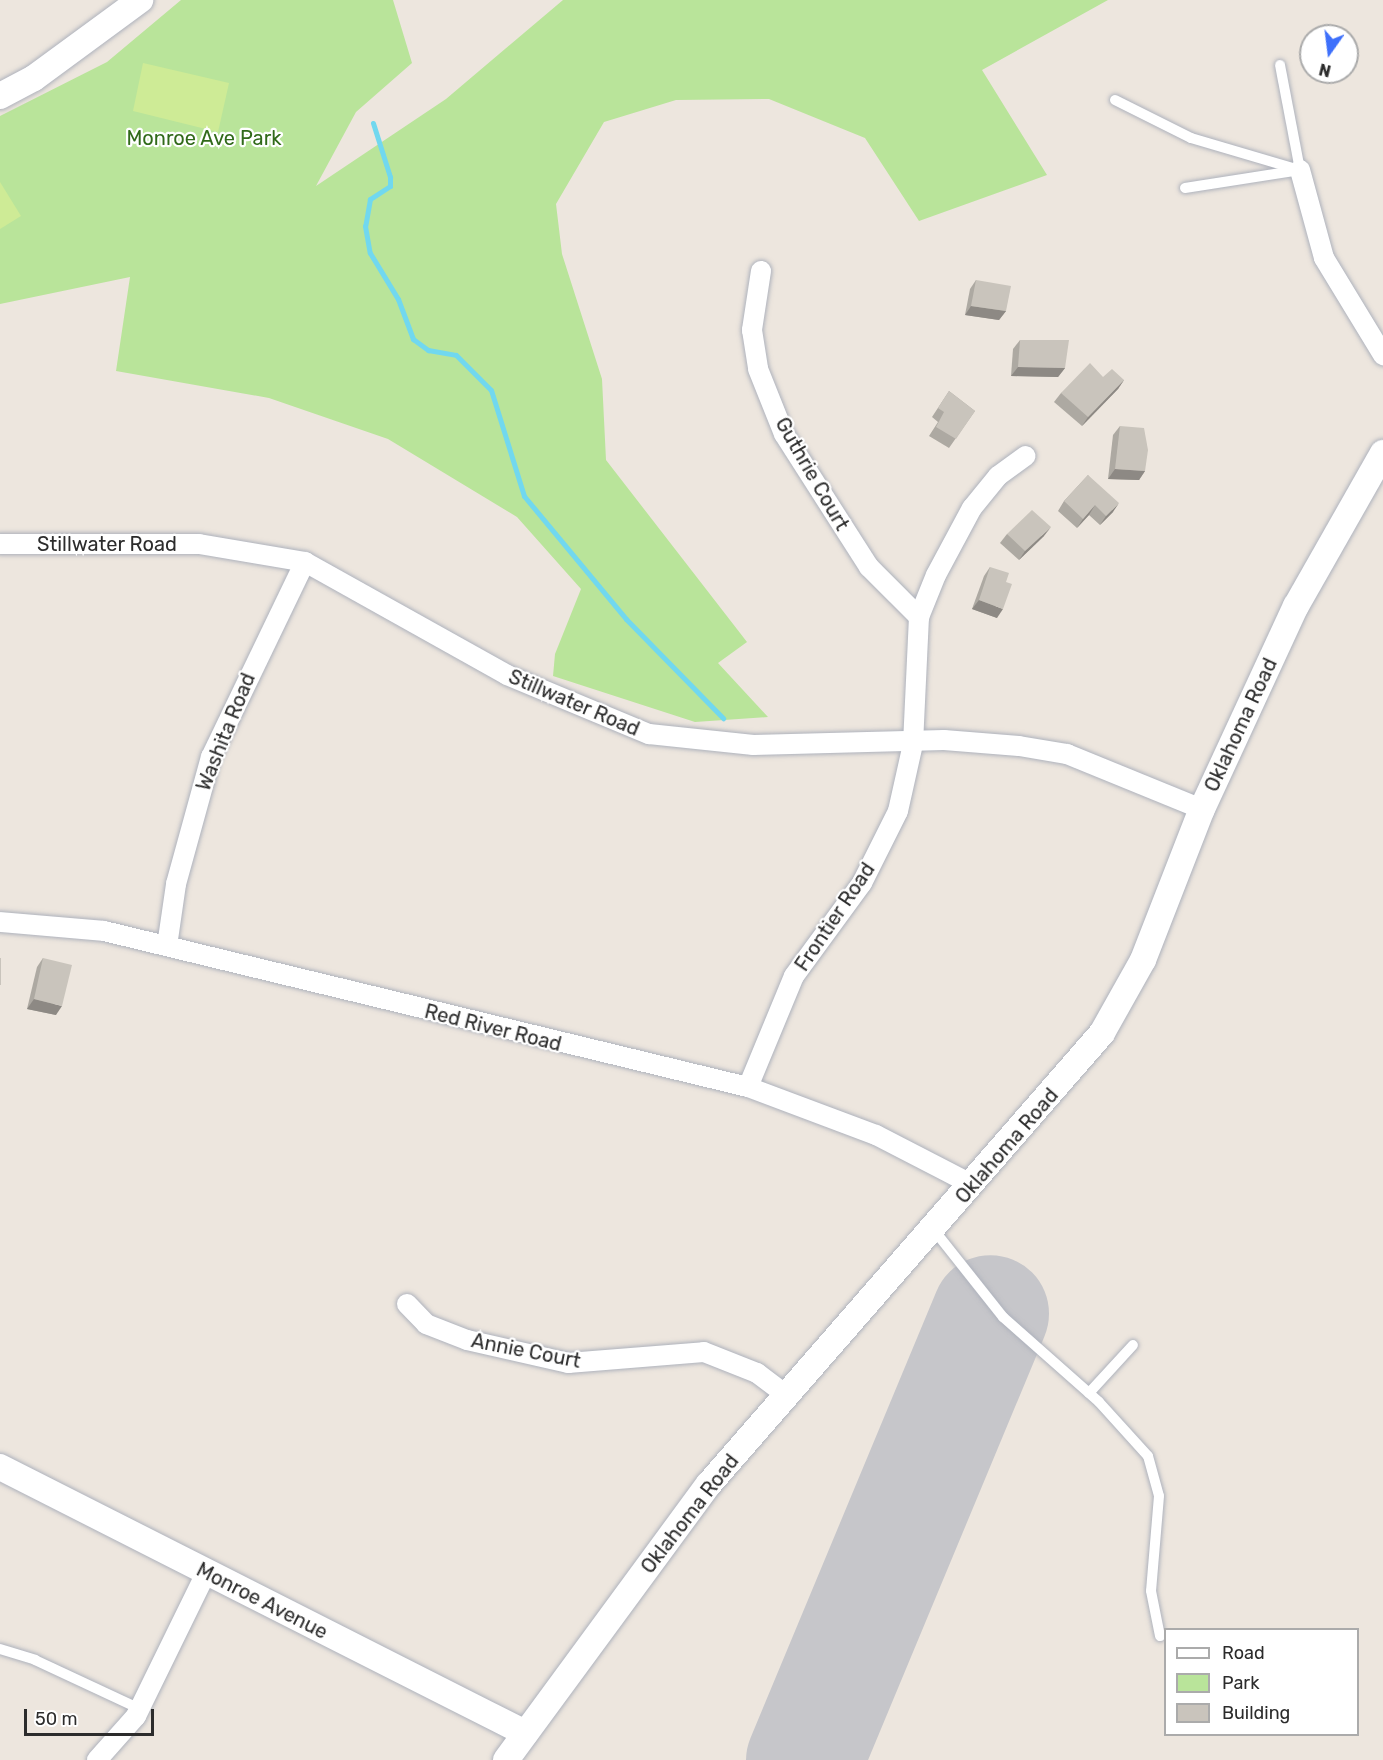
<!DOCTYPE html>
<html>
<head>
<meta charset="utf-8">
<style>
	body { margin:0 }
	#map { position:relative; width:1383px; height:1760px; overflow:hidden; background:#ede6de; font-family:Rubik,sans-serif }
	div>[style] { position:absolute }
	.airport>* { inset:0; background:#d9dce6 }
	.green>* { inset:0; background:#b9e49a }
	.pitch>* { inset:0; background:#ceeb96 }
	.stream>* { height:5px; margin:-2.5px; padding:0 2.5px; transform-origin:2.5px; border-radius:2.5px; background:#71d8ef }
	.runway>* { height:117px; margin:-58.5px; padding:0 58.5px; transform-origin:58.5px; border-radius:58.5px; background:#c6c6ca }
	.roads { filter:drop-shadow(0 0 2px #aeb2bc) drop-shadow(0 0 2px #aeb2bc) }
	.service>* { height:10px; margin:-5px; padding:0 5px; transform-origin:5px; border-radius:5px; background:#fff }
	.minor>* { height:20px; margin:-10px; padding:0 10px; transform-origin:10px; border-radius:10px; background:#fff }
	.tertiary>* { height:26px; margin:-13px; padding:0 13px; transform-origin:13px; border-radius:13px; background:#fff }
	.wall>* { inset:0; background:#ada9a2 }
	.shaded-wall>* { inset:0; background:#8d8984 }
	.building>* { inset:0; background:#c9c4bc }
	span { translate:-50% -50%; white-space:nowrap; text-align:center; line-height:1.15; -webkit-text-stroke:4.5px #fff; paint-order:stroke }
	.park-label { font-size:20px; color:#316a1a }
	.street-label { font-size:20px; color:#2c2c2c }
	.legend { position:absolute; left:1164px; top:1628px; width:195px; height:108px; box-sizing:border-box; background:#fff; border:2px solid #ababab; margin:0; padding:8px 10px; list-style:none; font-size:18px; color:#2c2c2c }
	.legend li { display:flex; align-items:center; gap:12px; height:30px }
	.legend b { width:30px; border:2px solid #ababab }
	.north { position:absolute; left:1299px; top:24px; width:60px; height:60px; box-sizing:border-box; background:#fff; border:2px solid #ababab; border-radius:50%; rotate:194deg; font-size:16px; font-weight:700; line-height:24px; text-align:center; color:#2c2c2c }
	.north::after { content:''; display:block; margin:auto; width:21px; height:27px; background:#3e70fb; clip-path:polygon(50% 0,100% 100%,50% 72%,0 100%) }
	.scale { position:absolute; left:24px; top:1709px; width:130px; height:27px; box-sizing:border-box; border:3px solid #2c2c2c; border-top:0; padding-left:8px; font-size:18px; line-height:21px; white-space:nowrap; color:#2c2c2c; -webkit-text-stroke:4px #fff; paint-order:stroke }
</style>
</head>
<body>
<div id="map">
	<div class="airport">
		<i style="clip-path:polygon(982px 1303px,1002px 1327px,821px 1760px,789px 1760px)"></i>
	</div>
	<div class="green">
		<i style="clip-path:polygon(181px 0,393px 0,412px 63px,356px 112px,316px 186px,446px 99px,563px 0,1108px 0,982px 70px,1047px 175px,919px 221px,865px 138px,769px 99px,676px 100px,604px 122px,556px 204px,562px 254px,602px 379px,606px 460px,747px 642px,718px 663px,768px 717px,695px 722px,553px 676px,555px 654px,581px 589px,517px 517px,388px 439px,269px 398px,116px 371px,130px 277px,0 304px,0 116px,107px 62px)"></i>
	</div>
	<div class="pitch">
		<i style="clip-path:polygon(143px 63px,229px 83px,218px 132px,133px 111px)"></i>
		<i style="clip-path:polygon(0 182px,21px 216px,0 229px)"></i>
	</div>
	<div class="stream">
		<i style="left:373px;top:123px;width:57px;rotate:72.5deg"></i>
		<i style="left:390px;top:177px;width:9px;rotate:90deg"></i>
		<i style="left:390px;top:186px;width:24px;rotate:147deg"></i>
		<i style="left:370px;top:199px;width:27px;rotate:100deg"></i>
		<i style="left:365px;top:226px;width:27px;rotate:80deg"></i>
		<i style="left:370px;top:253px;width:54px;rotate:58.7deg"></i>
		<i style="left:398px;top:299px;width:43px;rotate:69.4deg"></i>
		<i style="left:413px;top:339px;width:19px;rotate:36deg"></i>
		<i style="left:428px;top:350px;width:28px;rotate:10deg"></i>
		<i style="left:456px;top:355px;width:49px;rotate:45deg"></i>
		<i style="left:491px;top:390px;width:111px;rotate:72.7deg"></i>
		<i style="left:524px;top:496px;width:160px;rotate:50.3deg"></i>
		<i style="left:626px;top:619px;width:139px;rotate:45.6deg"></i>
	</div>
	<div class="runway">
		<i style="left:804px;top:1760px;width:484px;rotate:-67.4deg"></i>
	</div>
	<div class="roads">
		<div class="service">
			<i style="left:1280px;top:65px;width:107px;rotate:79.2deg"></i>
			<i style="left:1115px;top:100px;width:85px;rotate:26.6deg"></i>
			<i style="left:1191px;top:138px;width:114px;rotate:16.4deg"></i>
			<i style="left:1185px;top:188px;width:110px;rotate:-8.9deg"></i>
			<i style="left:934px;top:1230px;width:111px;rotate:51.6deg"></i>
			<i style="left:1003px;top:1317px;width:128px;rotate:41.5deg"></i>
			<i style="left:1099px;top:1402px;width:73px;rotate:47.8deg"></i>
			<i style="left:1148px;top:1456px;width:41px;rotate:74.6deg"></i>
			<i style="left:1159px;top:1496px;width:95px;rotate:94.8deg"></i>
			<i style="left:1151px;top:1591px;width:46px;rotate:78.7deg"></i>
			<i style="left:1089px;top:1393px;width:65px;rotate:-47.5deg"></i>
			<i style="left:0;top:1649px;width:37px;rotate:17deg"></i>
			<i style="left:35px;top:1660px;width:116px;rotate:25deg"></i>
		</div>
		<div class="minor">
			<i style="left:1300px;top:170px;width:91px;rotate:74.7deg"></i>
			<i style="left:1324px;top:258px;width:114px;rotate:58.7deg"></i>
			<i style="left:761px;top:271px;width:60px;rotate:98.7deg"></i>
			<i style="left:752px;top:330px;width:39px;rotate:81deg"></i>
			<i style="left:758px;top:369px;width:70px;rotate:68.2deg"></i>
			<i style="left:784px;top:434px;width:158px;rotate:57.4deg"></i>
			<i style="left:869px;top:567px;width:71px;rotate:45deg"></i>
			<i style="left:0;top:544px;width:199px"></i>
			<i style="left:199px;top:544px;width:108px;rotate:9.6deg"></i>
			<i style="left:305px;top:562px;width:231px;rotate:29.2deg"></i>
			<i style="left:507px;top:675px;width:154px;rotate:22.6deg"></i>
			<i style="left:649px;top:734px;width:105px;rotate:6deg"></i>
			<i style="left:753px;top:745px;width:191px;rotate:-1.5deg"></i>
			<i style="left:944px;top:740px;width:75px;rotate:4.6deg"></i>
			<i style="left:1019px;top:746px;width:49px;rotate:9.5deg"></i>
			<i style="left:1067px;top:754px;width:146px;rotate:22.2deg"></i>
			<i style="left:0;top:922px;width:104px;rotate:4.9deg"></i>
			<i style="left:104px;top:931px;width:663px;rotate:13.62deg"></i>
			<i style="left:748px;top:1087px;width:137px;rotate:20.6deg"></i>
			<i style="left:876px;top:1135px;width:107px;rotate:27.3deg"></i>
			<i style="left:167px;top:946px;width:63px;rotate:-81.7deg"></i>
			<i style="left:176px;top:884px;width:132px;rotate:-74.6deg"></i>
			<i style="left:211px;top:757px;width:216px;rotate:-64.3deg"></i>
			<i style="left:748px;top:1087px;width:120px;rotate:-67.5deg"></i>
			<i style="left:794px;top:976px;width:115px;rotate:-53.8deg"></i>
			<i style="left:862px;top:883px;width:80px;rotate:-63.4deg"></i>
			<i style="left:898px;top:811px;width:69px;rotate:-77.4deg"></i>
			<i style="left:913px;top:744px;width:127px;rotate:-87.3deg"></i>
			<i style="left:919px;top:617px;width:45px;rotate:-68deg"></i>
			<i style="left:936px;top:575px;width:76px;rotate:-61.8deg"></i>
			<i style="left:972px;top:508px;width:41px;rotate:-50.9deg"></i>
			<i style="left:998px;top:476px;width:34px;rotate:-36deg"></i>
			<i style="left:407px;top:1304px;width:28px;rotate:46deg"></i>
			<i style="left:426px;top:1324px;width:44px;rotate:21.3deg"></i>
			<i style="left:467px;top:1340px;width:104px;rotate:12.8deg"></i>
			<i style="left:568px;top:1363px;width:136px;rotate:-4.6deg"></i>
			<i style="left:704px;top:1352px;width:57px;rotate:21.6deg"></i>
			<i style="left:757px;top:1373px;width:38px;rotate:37deg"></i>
			<i style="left:97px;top:1760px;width:59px;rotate:-48.4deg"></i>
			<i style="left:136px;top:1716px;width:159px;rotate:-63.9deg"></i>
		</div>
		<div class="tertiary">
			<i style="left:0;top:96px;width:38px;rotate:-28deg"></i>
			<i style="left:34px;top:78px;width:132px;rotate:-36.3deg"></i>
			<i style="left:0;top:1467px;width:589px;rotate:26.87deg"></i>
			<i style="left:506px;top:1760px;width:343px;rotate:-53.7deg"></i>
			<i style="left:709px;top:1484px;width:598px;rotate:-48.93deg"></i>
			<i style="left:1102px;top:1033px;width:84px;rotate:-60.7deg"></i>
			<i style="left:1143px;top:960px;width:162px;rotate:-68.7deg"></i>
			<i style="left:1202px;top:809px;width:224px;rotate:-65.2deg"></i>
			<i style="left:1296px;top:606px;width:176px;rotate:-60.4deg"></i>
		</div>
	</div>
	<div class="wall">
		<i style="clip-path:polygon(976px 280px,1006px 311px,999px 320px,965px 315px,970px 289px)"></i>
		<i style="clip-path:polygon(1020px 340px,1065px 368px,1058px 377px,1011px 376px,1013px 349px)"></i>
		<i style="clip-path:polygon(1103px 377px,1124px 380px,1118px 389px,1082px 426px,1054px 402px,1061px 393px)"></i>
		<i style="clip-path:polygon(949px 391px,975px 411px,949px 448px,929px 436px,938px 422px,932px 417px)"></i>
		<i style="clip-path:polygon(1120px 426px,1145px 471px,1139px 480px,1108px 479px,1113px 435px)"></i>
		<i style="clip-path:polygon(1088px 475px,1113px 512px,1100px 525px,1089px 515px,1077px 528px,1058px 511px,1064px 501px)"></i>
		<i style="clip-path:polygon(1007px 534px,1044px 536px,1019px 560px,1000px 543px)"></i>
		<i style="clip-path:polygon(990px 567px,997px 618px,972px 609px,984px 576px)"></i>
		<i style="clip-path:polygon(43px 958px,56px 1015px,27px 1009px,37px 967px)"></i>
	</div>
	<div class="shaded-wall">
		<i style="clip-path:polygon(971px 306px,1006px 311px,999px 320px,965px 315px)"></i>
		<i style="clip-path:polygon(1018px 367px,1065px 368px,1058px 377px,1011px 376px)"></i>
		<i style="clip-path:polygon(1124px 380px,1118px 389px,1082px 426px,1088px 417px)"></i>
		<i style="clip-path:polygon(1115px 469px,1145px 471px,1139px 480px,1108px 479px)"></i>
		<i style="clip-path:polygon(1119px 503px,1113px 512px,1100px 525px,1106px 516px)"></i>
		<i style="clip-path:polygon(1095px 505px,1089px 515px,1077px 528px,1083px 519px)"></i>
		<i style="clip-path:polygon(1051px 527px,1044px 536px,1019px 560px,1025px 551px)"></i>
		<i style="clip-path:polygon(979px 600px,1003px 609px,997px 618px,972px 609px)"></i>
		<i style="clip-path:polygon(34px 999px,62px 1006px,56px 1015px,27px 1009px)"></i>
	</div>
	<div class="building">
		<i style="clip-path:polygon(976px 280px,1011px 286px,1006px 311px,971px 306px)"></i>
		<i style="clip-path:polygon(1020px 340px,1069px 340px,1065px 368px,1018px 367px)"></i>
		<i style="clip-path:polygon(1090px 363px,1103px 377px,1112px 369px,1124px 380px,1088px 417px,1061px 393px)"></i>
		<i style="clip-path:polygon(949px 391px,975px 411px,956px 439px,936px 427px,944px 412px,938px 408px)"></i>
		<i style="clip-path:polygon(1120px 426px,1144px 428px,1148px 450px,1145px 471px,1115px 469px)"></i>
		<i style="clip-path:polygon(1088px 475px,1119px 503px,1106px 516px,1095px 505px,1083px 519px,1064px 501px)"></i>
		<i style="clip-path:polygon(1032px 510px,1051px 527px,1025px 551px,1007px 534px)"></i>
		<i style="clip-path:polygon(990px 567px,1009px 573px,1006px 582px,1012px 584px,1003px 609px,979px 600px)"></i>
		<i style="clip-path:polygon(0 958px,1px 958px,1px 985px,0 985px)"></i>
		<i style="clip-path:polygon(43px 958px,72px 965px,62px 1006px,34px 999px)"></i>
	</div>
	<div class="park-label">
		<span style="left:204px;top:138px">Monroe Ave Park</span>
	</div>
	<div class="street-label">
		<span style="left:812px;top:474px;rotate:60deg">Guthrie Court</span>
		<span style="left:107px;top:544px">Stillwater Road</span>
		<span style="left:574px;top:703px;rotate:23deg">Stillwater Road</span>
		<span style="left:1241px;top:725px;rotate:-65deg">Oklahoma Road</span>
		<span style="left:226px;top:732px;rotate:-68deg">Washita Road</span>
		<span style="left:835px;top:917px;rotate:-56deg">Frontier Road</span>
		<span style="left:493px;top:1028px;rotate:14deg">Red River Road</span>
		<span style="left:1007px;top:1146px;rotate:-49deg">Oklahoma Road</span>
		<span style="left:526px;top:1351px;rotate:11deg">Annie Court</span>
		<span style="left:690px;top:1514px;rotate:-52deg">Oklahoma Road</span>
		<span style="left:262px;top:1601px;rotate:27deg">Monroe Avenue</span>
	</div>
	<ul class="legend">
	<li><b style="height:8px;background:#fff"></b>Road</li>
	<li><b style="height:16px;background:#b9e49a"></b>Park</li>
	<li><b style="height:16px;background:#c9c4bc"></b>Building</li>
	</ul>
	<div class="north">N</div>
	<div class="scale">50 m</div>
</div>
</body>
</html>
